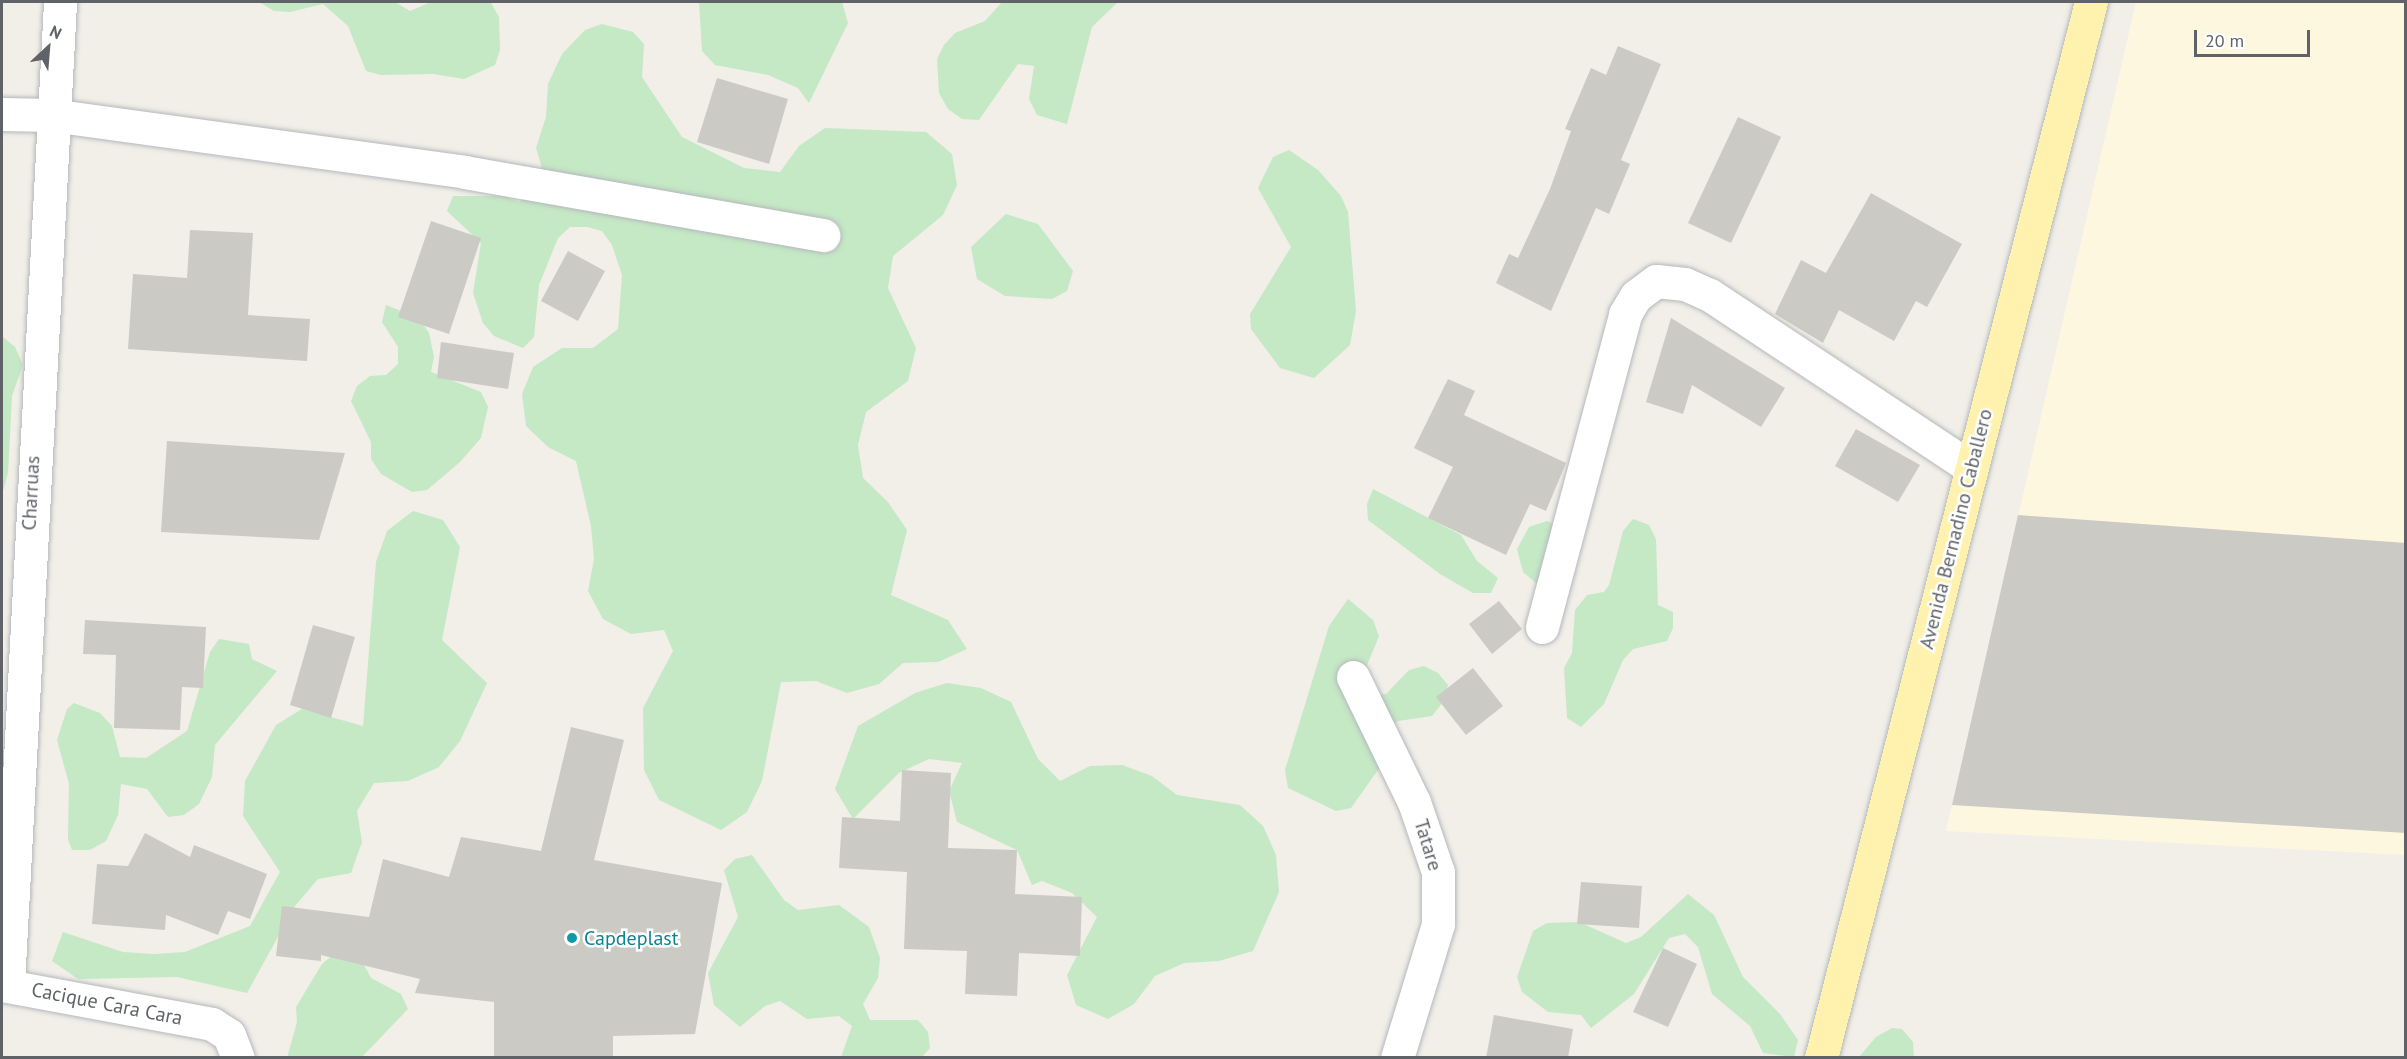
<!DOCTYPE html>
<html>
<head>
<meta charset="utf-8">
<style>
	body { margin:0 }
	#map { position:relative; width:2407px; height:1059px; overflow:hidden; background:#f1efe8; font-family:"PT Sans",sans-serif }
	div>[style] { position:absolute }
	.commercial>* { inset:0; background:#fef7e0 }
	.green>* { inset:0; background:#c5e8c5 }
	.building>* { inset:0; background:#cccac5 }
	.roads { filter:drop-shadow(0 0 2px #b5b8bc) drop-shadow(0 0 2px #b5b8bc) }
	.street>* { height:33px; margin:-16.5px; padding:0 16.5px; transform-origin:16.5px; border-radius:16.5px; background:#fff }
	.primary>* { height:33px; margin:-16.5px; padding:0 16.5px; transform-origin:16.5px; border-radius:16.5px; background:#fff2af }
	.dots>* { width:16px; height:16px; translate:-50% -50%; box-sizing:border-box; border:3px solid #fff; border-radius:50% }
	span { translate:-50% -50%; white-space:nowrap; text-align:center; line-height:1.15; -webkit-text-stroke:5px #fff; paint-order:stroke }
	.street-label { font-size:20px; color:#5f6368 }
	.culture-label { font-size:20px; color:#0d838f }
	.left { translate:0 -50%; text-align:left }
	.frame { position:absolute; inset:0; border:3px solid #5f6368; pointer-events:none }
	.north { position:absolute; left:18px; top:18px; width:60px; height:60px; -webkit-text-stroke:4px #fff; paint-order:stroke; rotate:26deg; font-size:16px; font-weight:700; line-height:24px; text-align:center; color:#5f6368 }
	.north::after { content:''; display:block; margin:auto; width:21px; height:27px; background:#5f6368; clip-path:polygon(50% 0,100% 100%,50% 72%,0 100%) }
	.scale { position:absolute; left:2194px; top:30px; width:116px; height:27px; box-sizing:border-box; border:3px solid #5f6368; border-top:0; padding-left:8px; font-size:18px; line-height:21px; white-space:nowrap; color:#5f6368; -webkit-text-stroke:4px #fff; paint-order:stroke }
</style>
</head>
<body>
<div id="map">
	<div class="commercial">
		<i style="clip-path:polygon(2136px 2px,2405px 2px,2405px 855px,1946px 831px)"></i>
	</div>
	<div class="green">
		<i style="clip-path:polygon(259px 2px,395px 2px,410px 11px,431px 2px,491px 3px,499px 17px,500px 50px,495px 65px,464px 79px,433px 74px,381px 75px,366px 71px,348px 26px,323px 4px,290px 12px,274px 11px)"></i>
		<i style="clip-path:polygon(699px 2px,842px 2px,848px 23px,809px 103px,798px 88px,768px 75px,715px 65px,702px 51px)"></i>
		<i style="clip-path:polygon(1002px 2px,1118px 2px,1092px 27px,1067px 124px,1037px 115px,1029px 99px,1034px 66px,1018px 64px,979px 120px,962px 119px,948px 109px,939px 93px,937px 59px,944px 45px,955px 33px,985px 21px)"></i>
		<i style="clip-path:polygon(602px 24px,633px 32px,644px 44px,642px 77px,682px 137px,744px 168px,780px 172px,799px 146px,825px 128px,926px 132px,952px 154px,957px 185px,943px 215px,893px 256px,888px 288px,916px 348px,908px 381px,866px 412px,858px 445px,863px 478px,888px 502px,907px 530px,891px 595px,948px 620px,967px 649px,938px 662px,903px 663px,879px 684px,847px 693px,816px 681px,781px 682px,762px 781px,747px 812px,721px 830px,659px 800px,644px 770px,643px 708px,673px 651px,664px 630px,631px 634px,603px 619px,588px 591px,594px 559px,591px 526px,576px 461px,548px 447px,526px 426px,522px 394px,533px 367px,562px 348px,593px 348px,618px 329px,622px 275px,612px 245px,602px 231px,587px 227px,570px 227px,558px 238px,539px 285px,534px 337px,523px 348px,494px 336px,483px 323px,473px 293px,481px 243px,447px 211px,453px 196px,502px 196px,519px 202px,546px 181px,536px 148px,546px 117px,548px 84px,562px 54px,585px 30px)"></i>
		<i style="clip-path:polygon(1289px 150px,1318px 170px,1341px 196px,1348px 212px,1356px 311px,1350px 345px,1314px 378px,1280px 368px,1251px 329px,1250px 314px,1291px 247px,1258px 188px,1273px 157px)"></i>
		<i style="clip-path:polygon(1006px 214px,1038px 224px,1073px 271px,1067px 291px,1052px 299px,1005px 296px,977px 279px,971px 247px)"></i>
		<i style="clip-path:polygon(386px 305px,419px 318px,429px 333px,434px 357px,431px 372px,481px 392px,488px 407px,481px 438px,460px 462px,427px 490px,412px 492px,381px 474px,371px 459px,371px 442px,351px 401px,357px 386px,370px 376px,386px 375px,398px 364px,398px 347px,382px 322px)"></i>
		<i style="clip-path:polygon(2px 336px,15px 347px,23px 365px,12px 396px,8px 473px,2px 495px)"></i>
		<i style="clip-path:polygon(1373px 489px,1461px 535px,1477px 561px,1498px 578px,1491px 593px,1473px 593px,1440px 574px,1368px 520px,1367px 504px)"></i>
		<i style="clip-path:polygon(413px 511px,443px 520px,460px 547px,442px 640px,487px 683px,460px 741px,439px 767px,408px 781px,374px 783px,357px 811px,362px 842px,351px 873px,318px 879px,295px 906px,247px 993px,177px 977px,78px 979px,52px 961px,63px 932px,123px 952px,154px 954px,185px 952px,250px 926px,280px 872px,243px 816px,245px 781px,276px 725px,302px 709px,363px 726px,376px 562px,387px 531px)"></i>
		<i style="clip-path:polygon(1633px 519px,1649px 525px,1656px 539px,1658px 605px,1673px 612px,1673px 628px,1667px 641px,1633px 649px,1623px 660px,1604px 704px,1581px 727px,1567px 718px,1564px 668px,1572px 653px,1575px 610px,1587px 595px,1604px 592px,1609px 585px,1623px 531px)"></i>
		<i style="clip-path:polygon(1547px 521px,1555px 525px,1542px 588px,1523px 572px,1517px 549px,1529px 527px)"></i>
		<i style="clip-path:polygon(1348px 599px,1373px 620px,1379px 636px,1361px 680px,1370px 695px,1386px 694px,1409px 670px,1424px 666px,1438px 673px,1448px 685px,1443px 702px,1432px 716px,1398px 721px,1384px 729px,1390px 753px,1351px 808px,1336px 811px,1288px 788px,1285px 770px,1329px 626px)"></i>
		<i style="clip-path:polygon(219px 639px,249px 644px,252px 659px,277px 671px,215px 745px,212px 777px,199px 804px,184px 815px,168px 817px,147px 789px,121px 784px,118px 815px,106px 841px,90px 850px,72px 850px,68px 840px,69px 784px,57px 740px,67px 709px,74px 703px,100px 713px,112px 726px,120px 757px,146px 758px,187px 731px,210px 652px)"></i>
		<i style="clip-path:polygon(947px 683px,981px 688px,1011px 702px,1038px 759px,1060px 781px,1090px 766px,1122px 765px,1152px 776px,1177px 795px,1240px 805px,1263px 826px,1276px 855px,1279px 892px,1253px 951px,1219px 961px,1184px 963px,1155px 976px,1134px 1004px,1108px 1019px,1076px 1005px,1067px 975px,1097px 917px,1072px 893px,1042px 881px,1032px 885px,1017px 850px,957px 822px,949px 791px,962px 763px,929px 759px,899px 773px,853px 819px,835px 789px,858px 726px,915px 693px)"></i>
		<i style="clip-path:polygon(752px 855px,784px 900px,798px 910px,839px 905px,869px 927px,880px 958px,878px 978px,863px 1004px,870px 1020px,918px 1020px,928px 1032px,930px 1048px,922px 1057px,841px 1057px,852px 1026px,839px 1016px,807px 1019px,780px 1001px,765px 1006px,740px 1027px,714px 1005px,708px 973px,738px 917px,724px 870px,735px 859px)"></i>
		<i style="clip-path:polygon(1688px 894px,1714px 915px,1743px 977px,1780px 1014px,1798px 1040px,1794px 1057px,1763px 1053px,1750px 1026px,1712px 994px,1698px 947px,1685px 934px,1669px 938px,1634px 994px,1591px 1028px,1581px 1015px,1548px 1012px,1522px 992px,1517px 977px,1533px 931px,1547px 923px,1579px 922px,1626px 943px,1641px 937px)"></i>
		<i style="clip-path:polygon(335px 953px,363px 963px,371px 978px,401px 994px,408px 1009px,362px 1057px,287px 1058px,297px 1022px,296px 1007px,322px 964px)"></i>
		<i style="clip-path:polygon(1892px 1028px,1902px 1029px,1913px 1042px,1914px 1057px,1859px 1057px,1876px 1037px)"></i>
	</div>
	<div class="building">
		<i style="clip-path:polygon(1618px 46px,1661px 64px,1621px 160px,1630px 164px,1609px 214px,1596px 208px,1551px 311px,1496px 283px,1509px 254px,1518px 258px,1550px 189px,1571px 131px,1565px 129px,1591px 68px,1606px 75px)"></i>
		<i style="clip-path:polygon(717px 78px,788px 99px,769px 164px,697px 142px)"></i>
		<i style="clip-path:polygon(1738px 117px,1781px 137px,1731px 243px,1688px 223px)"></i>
		<i style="clip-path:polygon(1871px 193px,1962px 244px,1927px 307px,1916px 301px,1894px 341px,1839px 310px,1823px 343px,1775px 314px,1801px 260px,1826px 273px)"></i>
		<i style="clip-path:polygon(431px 221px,481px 238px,449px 334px,398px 317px)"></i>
		<i style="clip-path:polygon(190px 230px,253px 233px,248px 315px,310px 319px,307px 361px,128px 349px,133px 274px,187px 278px)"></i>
		<i style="clip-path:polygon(568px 251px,605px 271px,578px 321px,541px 301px)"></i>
		<i style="clip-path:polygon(1671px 318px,1785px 388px,1761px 427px,1692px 385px,1683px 414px,1646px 402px)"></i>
		<i style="clip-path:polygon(441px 342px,514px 353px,508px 389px,437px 378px)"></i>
		<i style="clip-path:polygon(1448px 379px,1475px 391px,1464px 415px,1566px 463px,1546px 511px,1530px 504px,1506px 555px,1428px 518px,1453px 467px,1414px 448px)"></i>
		<i style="clip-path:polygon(1856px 429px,1920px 465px,1898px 502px,1835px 466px)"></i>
		<i style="clip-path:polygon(167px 441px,345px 453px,319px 540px,161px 532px)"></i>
		<i style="clip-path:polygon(2018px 515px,2406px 543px,2406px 833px,1952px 805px)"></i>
		<i style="clip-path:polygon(1499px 601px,1522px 629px,1492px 654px,1469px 624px)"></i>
		<i style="clip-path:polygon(85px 620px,206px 627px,203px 688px,182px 687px,180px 730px,114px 728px,116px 655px,83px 654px)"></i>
		<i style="clip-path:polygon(313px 625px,355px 637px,331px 718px,290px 705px)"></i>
		<i style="clip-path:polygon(1473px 668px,1503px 706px,1466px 735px,1436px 697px)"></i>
		<i style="clip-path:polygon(571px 727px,624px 740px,594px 860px,722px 883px,695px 1034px,613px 1036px,613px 1058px,494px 1058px,494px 1002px,415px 993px,420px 979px,321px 955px,321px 961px,276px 956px,282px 906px,369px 917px,383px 859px,449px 877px,461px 837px,541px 851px)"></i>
		<i style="clip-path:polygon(902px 770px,951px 773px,948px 848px,1017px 850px,1015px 894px,1082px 897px,1080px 956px,1019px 953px,1017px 996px,965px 994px,967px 951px,904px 949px,907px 872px,839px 868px,842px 817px,900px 821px)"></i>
		<i style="clip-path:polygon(145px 833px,190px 857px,194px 845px,267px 874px,250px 919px,228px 911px,218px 935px,166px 915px,165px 930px,92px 924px,97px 864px,128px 866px)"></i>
		<i style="clip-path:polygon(1581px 882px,1642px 886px,1639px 928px,1577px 924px)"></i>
		<i style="clip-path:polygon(1663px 948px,1697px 964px,1668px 1027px,1633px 1012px)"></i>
		<i style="clip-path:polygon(1494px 1015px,1573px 1029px,1568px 1058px,1486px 1058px)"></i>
	</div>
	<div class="roads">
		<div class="street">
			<i style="left:2px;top:114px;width:49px;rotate:1.2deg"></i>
			<i style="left:51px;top:115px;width:418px;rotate:7.8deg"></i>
			<i style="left:465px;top:172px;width:364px;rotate:10deg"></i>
			<i style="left:1542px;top:627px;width:324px;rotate:-75.1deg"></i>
			<i style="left:1625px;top:314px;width:21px;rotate:-59deg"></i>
			<i style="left:1636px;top:296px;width:25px;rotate:-37deg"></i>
			<i style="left:1656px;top:281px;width:29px;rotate:6deg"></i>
			<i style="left:1685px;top:284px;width:27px;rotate:24deg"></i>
			<i style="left:1710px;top:295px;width:313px;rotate:33.5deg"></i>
			<i style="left:1353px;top:677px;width:139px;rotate:64deg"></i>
			<i style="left:1414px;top:802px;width:74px;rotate:71.1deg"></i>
			<i style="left:1438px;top:872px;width:52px;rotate:90deg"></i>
			<i style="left:1438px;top:924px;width:140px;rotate:107deg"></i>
			<i style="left:2px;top:985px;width:214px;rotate:10.5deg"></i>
			<i style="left:212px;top:1024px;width:20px;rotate:33deg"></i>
			<i style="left:229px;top:1035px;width:25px;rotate:69deg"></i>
			<i style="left:8px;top:985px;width:984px;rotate:-86.97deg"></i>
		</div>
		<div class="primary">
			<i style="left:1821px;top:1058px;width:1090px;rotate:-75.66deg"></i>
		</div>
	</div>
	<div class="dots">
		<i style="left:572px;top:938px;background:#0f9aa8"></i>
	</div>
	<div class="street-label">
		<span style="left:31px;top:493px;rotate:-87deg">Charruas</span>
		<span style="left:1956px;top:529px;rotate:-76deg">Avenida Bernadino Caballero</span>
		<span style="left:1428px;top:845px;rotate:73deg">Tatare</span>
		<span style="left:107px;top:1004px;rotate:11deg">Cacique Cara Cara</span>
	</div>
	<div class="culture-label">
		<span class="left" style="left:584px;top:938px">Capdeplast</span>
	</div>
	<div class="frame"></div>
	<div class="north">N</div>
	<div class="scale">20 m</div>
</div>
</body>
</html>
